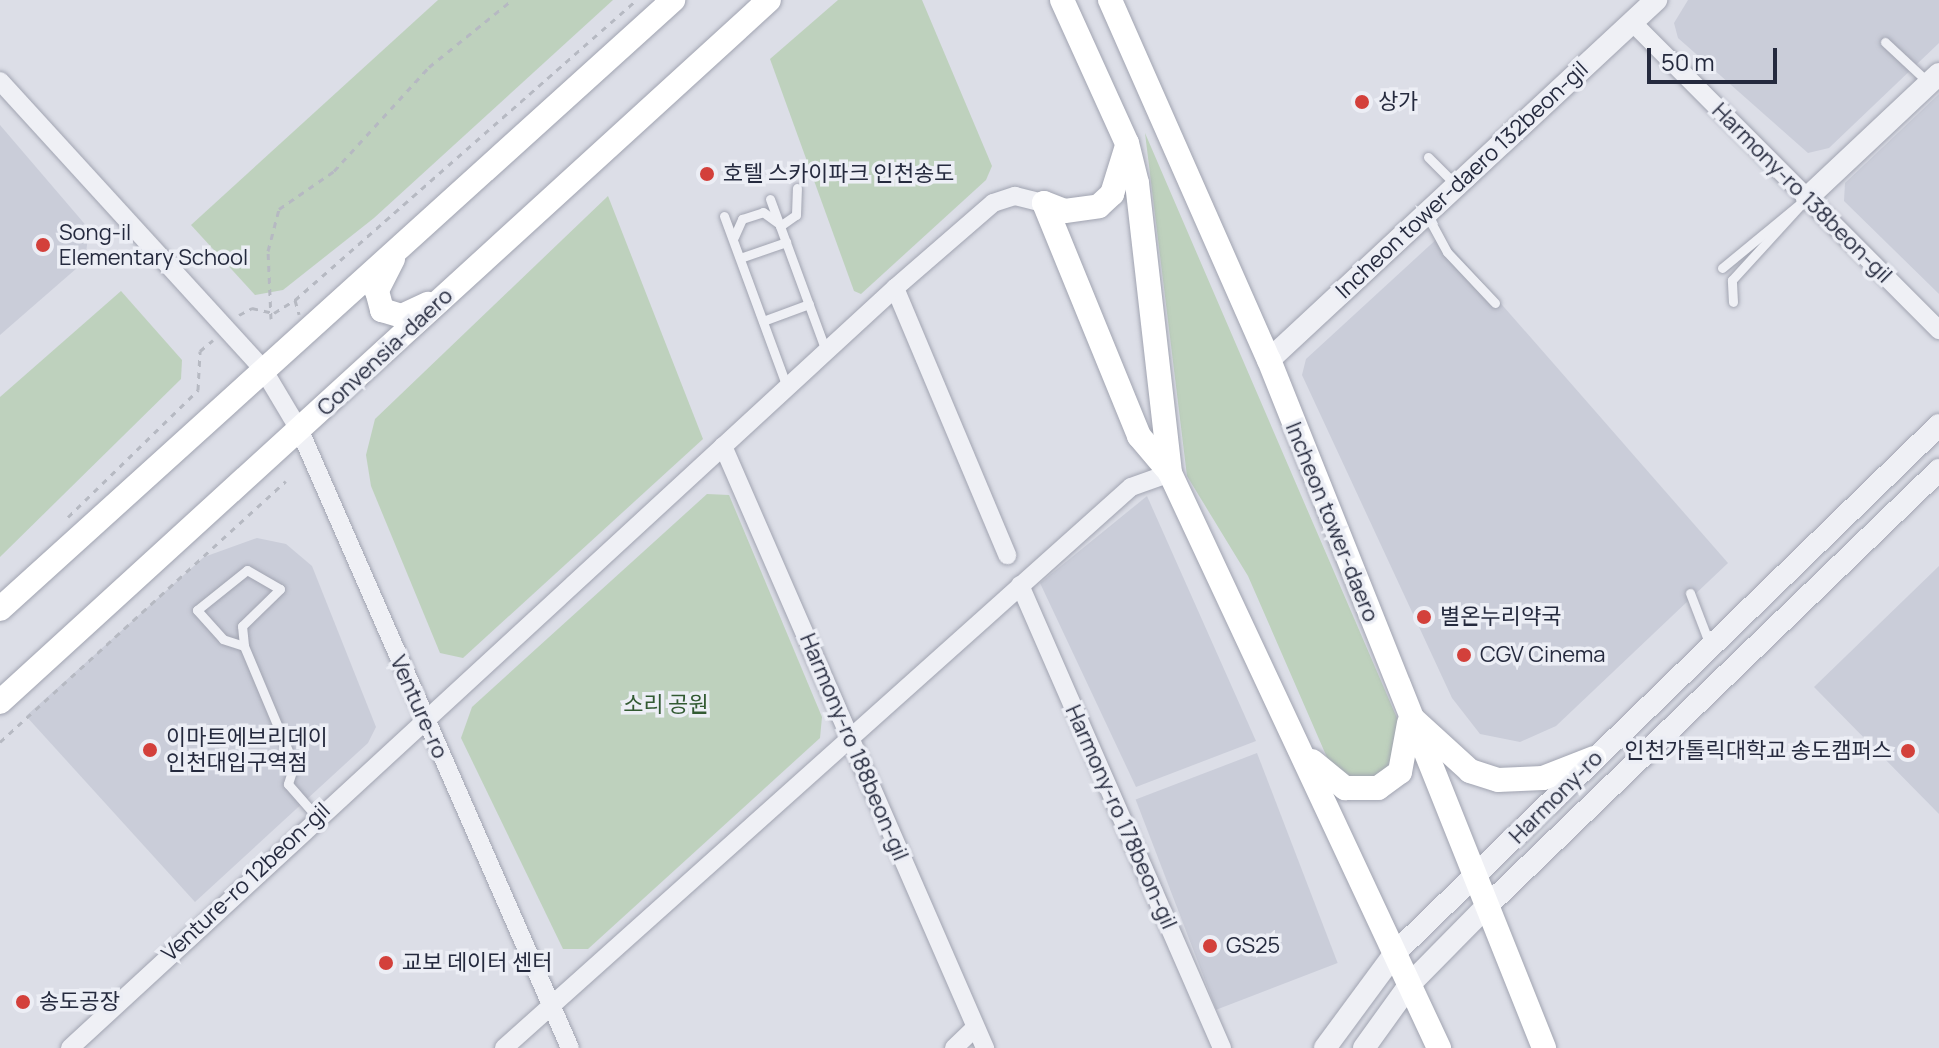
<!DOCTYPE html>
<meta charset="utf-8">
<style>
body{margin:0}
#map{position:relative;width:1939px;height:1048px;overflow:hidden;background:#dcdee7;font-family:Manrope,"Noto Sans KR",sans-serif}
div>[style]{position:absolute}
.built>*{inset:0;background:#cacdd9;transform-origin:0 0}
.green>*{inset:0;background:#bed1bd}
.path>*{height:3px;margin-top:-1.5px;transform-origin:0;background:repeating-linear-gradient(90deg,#b6b9c2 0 6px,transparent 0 12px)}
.roads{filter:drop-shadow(0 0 2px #a1a4b1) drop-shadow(0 0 2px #a1a4b1)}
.service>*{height:9px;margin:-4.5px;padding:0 4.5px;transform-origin:4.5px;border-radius:4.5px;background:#eff0f5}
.minor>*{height:18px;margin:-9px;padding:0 9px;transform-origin:9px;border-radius:9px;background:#eff0f5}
.tertiary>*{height:22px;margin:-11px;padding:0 11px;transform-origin:11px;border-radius:11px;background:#eff0f5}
.secondary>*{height:24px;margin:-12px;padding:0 12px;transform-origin:12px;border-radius:12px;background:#fff}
.dots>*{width:22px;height:22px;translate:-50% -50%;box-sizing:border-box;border:4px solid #eceef5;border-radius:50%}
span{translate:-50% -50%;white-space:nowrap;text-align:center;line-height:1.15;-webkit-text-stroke:7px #eceef5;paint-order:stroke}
.poi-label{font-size:22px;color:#252a3e}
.left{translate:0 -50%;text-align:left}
.right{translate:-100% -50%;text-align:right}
.street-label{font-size:22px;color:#252a3e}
.park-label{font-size:22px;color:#325a32}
.scale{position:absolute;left:1647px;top:48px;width:130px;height:36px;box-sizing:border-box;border:4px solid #252a3e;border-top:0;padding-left:10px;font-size:24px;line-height:28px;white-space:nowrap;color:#252a3e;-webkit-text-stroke:6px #eceef5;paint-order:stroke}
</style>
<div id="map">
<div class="built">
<i style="clip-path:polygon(1688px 0,1939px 0,1939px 43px,1829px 148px,1808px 153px,1678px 38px,1674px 23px)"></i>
<i style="clip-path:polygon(1939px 94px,1939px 294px,1844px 201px,1845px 183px)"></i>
<i style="clip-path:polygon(0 125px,89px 229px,85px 261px,0 335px)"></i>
<i style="clip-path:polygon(1441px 235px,1728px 563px,1556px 726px,1520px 742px,1480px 734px,1452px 698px,1302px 375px,1306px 359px)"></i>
<i style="clip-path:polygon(1147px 496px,1256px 741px,1136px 787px,1040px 583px)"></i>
<i style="clip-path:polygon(257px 538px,286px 544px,312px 566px,376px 727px,368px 743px,195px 902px,26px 716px,204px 557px)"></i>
<i style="clip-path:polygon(1939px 566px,1939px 814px,1814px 687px)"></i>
<i style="left:1257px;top:753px;width:225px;height:130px;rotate:69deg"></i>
</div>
<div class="green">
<i style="clip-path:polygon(438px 0,613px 0,374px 218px,283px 290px,255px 295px,191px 225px)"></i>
<i style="clip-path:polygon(838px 0,922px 0,992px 166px,986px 180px,861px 294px,854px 291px,770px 59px)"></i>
<i style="clip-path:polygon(1145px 133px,1400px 725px,1398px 758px,1378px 780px,1347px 780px,1329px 762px,1248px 576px,1187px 476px)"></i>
<i style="clip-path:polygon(608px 196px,703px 439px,463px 658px,440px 653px,371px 486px,366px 455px,375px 419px)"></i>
<i style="clip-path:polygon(121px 291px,182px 360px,181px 379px,0 557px,0 397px)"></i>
<i style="clip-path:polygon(707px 494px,729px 495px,822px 717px,820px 738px,588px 949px,563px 949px,461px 738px,472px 707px)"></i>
</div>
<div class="path">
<i style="left:295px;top:300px;width:15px;rotate:74deg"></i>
<i style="left:239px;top:315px;width:15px;rotate:-28deg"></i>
<i style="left:252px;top:308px;width:23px;rotate:13deg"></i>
<i style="left:274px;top:313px;width:25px;rotate:-32deg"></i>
<i style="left:295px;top:300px;width:455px;rotate:-41.3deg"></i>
<i style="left:271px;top:319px;width:68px;rotate:-92.5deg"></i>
<i style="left:268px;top:251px;width:43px;rotate:-75.3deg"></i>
<i style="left:279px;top:209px;width:67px;rotate:-34.6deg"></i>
<i style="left:334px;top:171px;width:141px;rotate:-47.6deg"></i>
<i style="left:429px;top:67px;width:107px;rotate:-38.9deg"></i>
<i style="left:68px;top:517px;width:182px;rotate:-44.3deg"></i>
<i style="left:198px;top:390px;width:39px;rotate:-87deg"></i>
<i style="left:200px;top:351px;width:17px;rotate:-40deg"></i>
<i style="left:0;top:742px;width:387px;rotate:-42.4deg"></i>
</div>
<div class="roads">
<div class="service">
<i style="left:1885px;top:42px;width:60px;rotate:43deg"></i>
<i style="left:1428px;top:157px;width:41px;rotate:45deg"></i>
<i style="left:770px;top:199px;width:162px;rotate:69.8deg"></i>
<i style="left:1427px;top:215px;width:42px;rotate:61.6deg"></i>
<i style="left:1447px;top:252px;width:70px;rotate:46.7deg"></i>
<i style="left:724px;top:216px;width:182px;rotate:69.8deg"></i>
<i style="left:780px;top:226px;width:19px;rotate:-35deg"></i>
<i style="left:796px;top:215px;width:27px;rotate:-88deg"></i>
<i style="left:734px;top:237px;width:20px;rotate:-66deg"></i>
<i style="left:742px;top:219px;width:22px;rotate:-18deg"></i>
<i style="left:763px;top:212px;width:17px;rotate:36deg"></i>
<i style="left:740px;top:258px;width:49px;rotate:-19.2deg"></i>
<i style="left:1722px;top:268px;width:110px;rotate:-39.5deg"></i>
<i style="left:1733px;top:302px;width:22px;rotate:-93deg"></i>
<i style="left:1732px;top:280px;width:111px;rotate:-47.6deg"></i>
<i style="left:763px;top:321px;width:49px;rotate:-20.3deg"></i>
<i style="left:247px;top:570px;width:38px;rotate:30deg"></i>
<i style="left:280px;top:589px;width:53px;rotate:135.8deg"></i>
<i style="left:242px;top:626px;width:20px;rotate:84deg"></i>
<i style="left:244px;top:646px;width:22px;rotate:-162deg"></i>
<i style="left:223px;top:639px;width:39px;rotate:-132deg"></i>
<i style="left:197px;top:610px;width:64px;rotate:-38.7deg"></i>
<i style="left:1690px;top:593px;width:56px;rotate:69deg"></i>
<i style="left:244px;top:646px;width:129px;rotate:67.2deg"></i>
<i style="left:294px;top:765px;width:20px;rotate:108deg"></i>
<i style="left:288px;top:784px;width:43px;rotate:48.8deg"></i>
</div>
<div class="minor">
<i style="left:1632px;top:22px;width:435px;rotate:45.1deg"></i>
<i style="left:0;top:81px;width:390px;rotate:47.6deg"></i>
<i style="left:263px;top:369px;width:72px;rotate:59.2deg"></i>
<i style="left:300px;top:431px;width:673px;rotate:66.37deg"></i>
<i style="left:895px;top:288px;width:290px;rotate:67.2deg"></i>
<i style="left:723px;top:446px;width:657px;rotate:66.48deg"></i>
<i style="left:1020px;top:585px;width:505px;rotate:66.43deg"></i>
<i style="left:70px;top:1048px;width:1122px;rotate:-42.65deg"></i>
<i style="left:895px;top:288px;width:130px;rotate:-40.9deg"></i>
<i style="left:993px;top:203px;width:23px;rotate:-18deg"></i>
<i style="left:1015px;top:196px;width:30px;rotate:14deg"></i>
<i style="left:504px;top:1048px;width:841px;rotate:-41.82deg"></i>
<i style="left:1131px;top:487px;width:41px;rotate:-19.7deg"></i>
<i style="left:954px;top:1048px;width:29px;rotate:-44deg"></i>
</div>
<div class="tertiary">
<i style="left:1807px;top:198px;width:181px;rotate:-43.2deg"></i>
<i style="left:1269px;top:360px;width:529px;rotate:-42.93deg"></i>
<i style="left:1325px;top:1048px;width:118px;rotate:-53.6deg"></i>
<i style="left:1395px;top:953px;width:758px;rotate:-44.14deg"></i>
<i style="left:1364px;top:1048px;width:79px;rotate:-54.3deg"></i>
<i style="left:1410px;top:984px;width:107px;rotate:-45.4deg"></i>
<i style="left:1485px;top:908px;width:631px;rotate:-43.97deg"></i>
</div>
<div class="secondary">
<i style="left:1062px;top:0;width:157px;rotate:65.6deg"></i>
<i style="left:1127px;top:143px;width:41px;rotate:76deg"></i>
<i style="left:1137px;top:183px;width:292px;rotate:83.5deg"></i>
<i style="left:1170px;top:473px;width:635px;rotate:64.93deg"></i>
<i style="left:1110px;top:0;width:394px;rotate:66.2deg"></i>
<i style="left:1269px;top:360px;width:741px;rotate:68.21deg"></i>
<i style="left:1044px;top:203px;width:252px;rotate:67.8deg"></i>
<i style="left:1139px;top:436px;width:42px;rotate:49.8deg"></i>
<i style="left:1044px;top:203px;width:22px;rotate:21deg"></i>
<i style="left:1065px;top:211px;width:34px;rotate:-8deg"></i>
<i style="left:1099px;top:206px;width:18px;rotate:-43deg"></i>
<i style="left:1112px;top:194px;width:47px;rotate:-72.7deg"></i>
<i style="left:393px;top:259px;width:36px;rotate:117deg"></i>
<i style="left:377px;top:291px;width:20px;rotate:75deg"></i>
<i style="left:382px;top:310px;width:21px;rotate:17deg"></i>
<i style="left:402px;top:316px;width:29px;rotate:-25deg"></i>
<i style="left:0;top:609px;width:908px;rotate:-42.14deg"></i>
<i style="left:0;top:702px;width:1041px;rotate:-42.39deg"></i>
<i style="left:1414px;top:720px;width:76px;rotate:42.3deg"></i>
<i style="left:1470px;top:771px;width:29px;rotate:18deg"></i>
<i style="left:1498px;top:780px;width:45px;rotate:-2.5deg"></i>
<i style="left:1543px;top:778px;width:55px;rotate:-21.4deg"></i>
<i style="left:1312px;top:761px;width:43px;rotate:39.3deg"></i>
<i style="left:1345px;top:788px;width:33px"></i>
<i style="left:1378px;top:788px;width:27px;rotate:-36deg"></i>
<i style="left:1400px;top:772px;width:50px;rotate:-79.6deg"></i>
</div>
</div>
<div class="dots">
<i style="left:1362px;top:102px;background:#d3403b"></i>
<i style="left:707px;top:174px;background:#d3403b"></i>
<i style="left:43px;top:245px;background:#d3403b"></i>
<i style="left:1424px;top:617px;background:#d3403b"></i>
<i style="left:1464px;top:655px;background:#d3403b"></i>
<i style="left:150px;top:750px;background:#d3403b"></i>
<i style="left:1908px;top:751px;background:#d3403b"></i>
<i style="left:1210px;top:946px;background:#d3403b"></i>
<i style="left:386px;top:963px;background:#d3403b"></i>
<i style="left:23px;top:1002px;background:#d3403b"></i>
</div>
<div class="poi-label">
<span class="left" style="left:1378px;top:102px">상가</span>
<span class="left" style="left:723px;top:174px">호텔 스카이파크 인천송도</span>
<span class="left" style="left:59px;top:245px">Song-il<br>Elementary School</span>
<span class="left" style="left:1440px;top:617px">별온누리약국</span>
<span class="left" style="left:1480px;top:655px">CGV Cinema</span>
<span class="left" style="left:166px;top:750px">이마트에브리데이<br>인천대입구역점</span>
<span class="right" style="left:1892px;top:751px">인천가톨릭대학교 송도캠퍼스</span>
<span class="left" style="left:1226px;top:946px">GS25</span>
<span class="left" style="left:402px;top:963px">교보 데이터 센터</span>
<span class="left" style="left:39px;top:1002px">송도공장</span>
</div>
<div class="street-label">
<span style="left:1462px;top:180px;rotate:-43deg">Incheon tower-daero 132beon-gil</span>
<span style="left:1802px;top:193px;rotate:45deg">Harmony-ro 138beon-gil</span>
<span style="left:385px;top:352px;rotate:-43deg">Convensia-daero</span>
<span style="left:1332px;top:522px;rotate:68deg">Incheon tower-daero</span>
<span style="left:419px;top:707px;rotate:66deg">Venture-ro</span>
<span style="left:854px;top:747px;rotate:67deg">Harmony-ro 188beon-gil</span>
<span style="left:1556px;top:797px;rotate:-45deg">Harmony-ro</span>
<span style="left:1121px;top:817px;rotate:66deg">Harmony-ro 178beon-gil</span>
<span style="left:246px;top:882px;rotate:-43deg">Venture-ro 12beon-gil</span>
</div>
<div class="park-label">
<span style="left:666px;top:705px">소리 공원</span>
</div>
<div class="scale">50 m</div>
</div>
